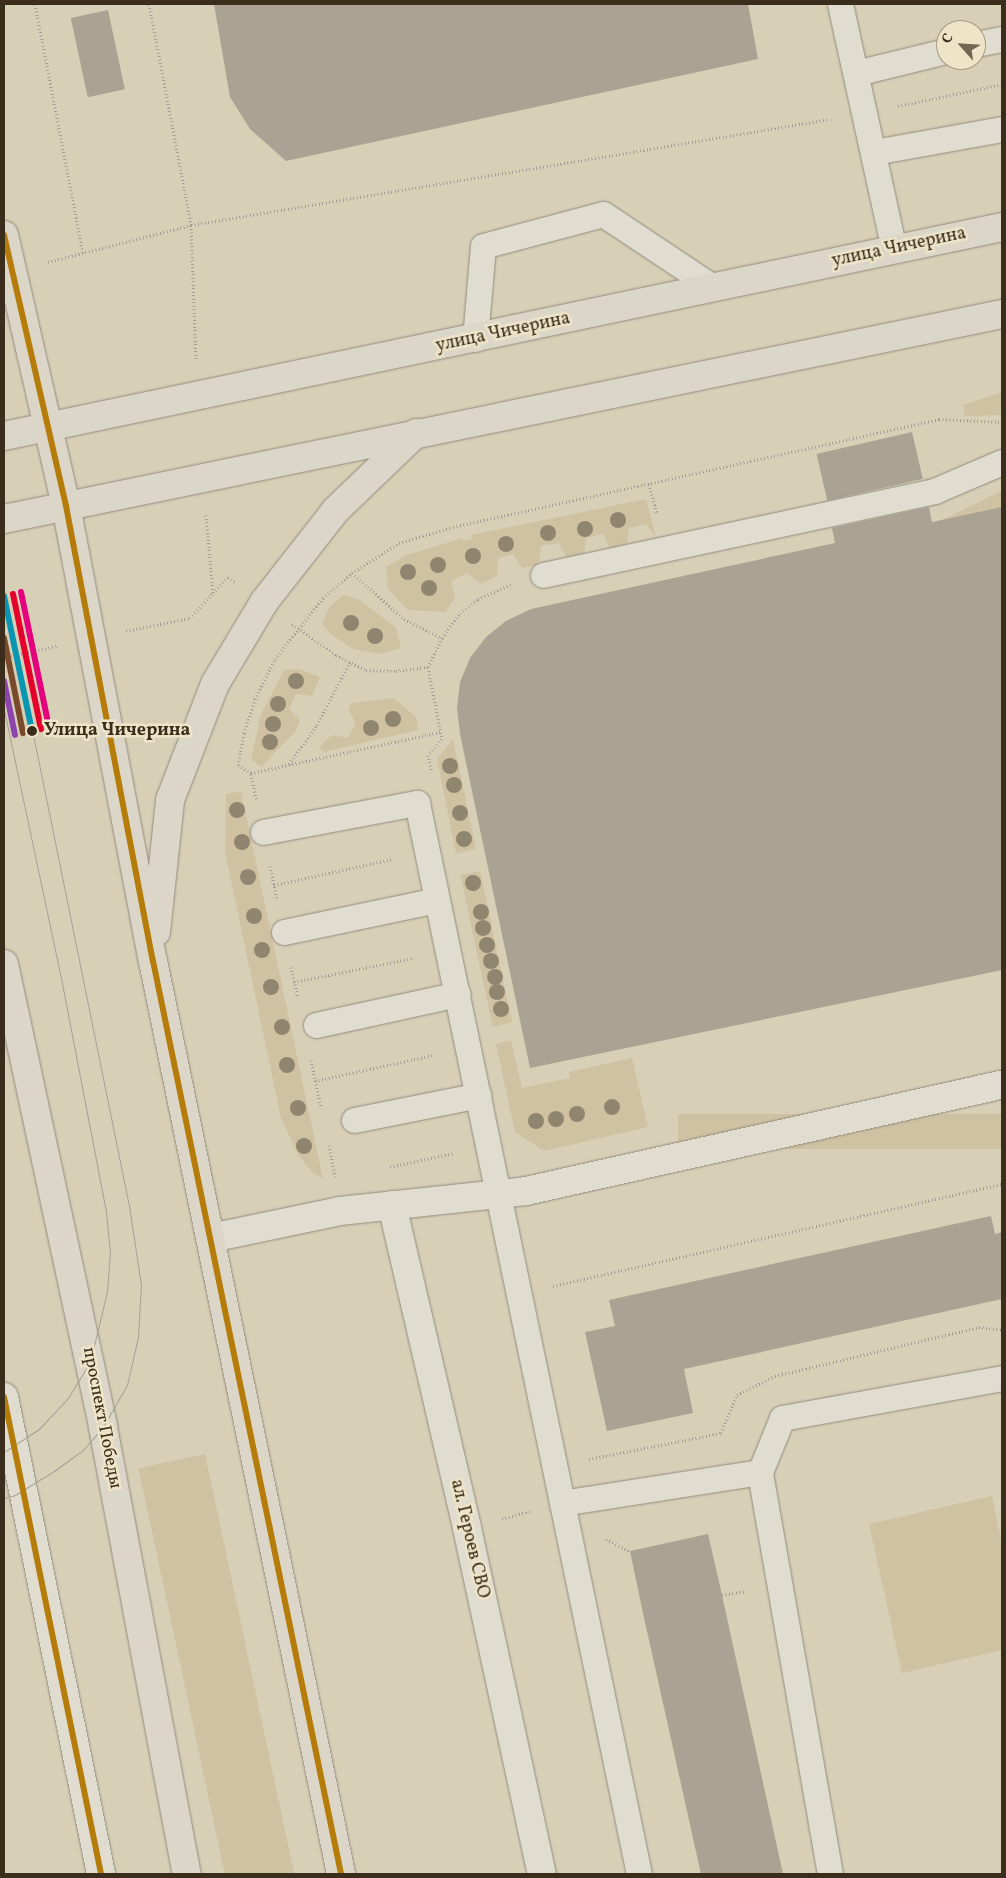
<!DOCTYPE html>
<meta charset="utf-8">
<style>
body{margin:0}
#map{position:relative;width:1006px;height:1878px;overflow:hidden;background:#d8cfb7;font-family:Vollkorn,serif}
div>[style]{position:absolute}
.green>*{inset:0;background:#cfc2a3;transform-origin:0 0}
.building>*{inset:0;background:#aaa393;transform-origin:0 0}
.path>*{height:3px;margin-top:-1.5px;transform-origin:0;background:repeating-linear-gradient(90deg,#a49f94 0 1px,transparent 0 3.5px)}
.roads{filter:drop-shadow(0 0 1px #928b7c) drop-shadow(0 0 1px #928b7c)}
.lane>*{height:25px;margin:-12.5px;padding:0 12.5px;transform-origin:12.5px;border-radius:12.5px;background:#e0dcd0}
.street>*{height:28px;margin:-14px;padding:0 14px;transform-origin:14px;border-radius:14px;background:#e0dcd0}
.secondary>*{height:28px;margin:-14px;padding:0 14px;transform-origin:14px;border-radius:14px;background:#e0dcd0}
.primary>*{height:28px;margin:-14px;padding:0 14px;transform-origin:14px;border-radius:14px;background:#dbd6c8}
.tram>*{height:1px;margin:-0.5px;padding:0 0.5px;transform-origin:0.5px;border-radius:0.5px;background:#a49f94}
.bus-1>*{height:6px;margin:-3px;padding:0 3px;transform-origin:3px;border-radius:3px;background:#b57c0a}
.tram-1>*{height:6px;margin:-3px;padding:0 3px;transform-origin:3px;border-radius:3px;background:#0996b3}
.tram-2>*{height:6px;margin:-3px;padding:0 3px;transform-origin:3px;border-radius:3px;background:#7a4b2a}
.tram-3>*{height:6px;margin:-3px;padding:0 3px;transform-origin:3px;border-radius:3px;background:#e4002b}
.tram-4>*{height:6px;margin:-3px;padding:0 3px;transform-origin:3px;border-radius:3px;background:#8e44ad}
.tram-5>*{height:6px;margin:-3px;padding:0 3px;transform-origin:3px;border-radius:3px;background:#e5007d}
.trees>*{width:16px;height:16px;margin:-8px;border-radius:50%;background:#90856f}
.dots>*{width:14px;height:14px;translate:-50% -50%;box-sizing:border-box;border:2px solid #eee4c8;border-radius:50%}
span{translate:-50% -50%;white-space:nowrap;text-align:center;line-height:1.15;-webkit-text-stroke:5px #eee4c8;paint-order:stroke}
.street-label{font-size:18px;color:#3a2d1c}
.stop-label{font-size:18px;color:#3a2d1c;font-weight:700}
.left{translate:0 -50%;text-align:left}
.frame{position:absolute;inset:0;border:5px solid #3a2d1c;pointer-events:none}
.north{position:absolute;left:936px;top:20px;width:50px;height:50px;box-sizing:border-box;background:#eee4c8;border:1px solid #a69b83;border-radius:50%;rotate:296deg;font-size:14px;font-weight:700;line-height:20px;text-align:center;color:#3a2d1c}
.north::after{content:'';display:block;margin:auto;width:18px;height:22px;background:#716652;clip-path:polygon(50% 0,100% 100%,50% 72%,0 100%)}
</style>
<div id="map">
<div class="green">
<i style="clip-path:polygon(1002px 392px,1002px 415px,965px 416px,963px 405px)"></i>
<i style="clip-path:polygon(1002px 491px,1002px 507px,942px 520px)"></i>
<i style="clip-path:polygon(646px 499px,656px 538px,646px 524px,629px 528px,627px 544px,610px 548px,603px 534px,586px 538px,584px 554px,567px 558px,559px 543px,541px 546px,539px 565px,522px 568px,513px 554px,498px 558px,497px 576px,480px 584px,467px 573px,451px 581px,455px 598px,445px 612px,408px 610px,388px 589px,386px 567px,407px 555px,463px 538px,463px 541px,472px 539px,471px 535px)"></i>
<i style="clip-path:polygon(343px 595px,360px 600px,396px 628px,401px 648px,379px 654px,353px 649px,332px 635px,322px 624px,329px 608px)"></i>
<i style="clip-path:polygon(299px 669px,320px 677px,312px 696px,296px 694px,289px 709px,300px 720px,296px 731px,261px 767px,251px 759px,261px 714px,284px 670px)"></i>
<i style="clip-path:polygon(394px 698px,417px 718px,418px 730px,324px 752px,319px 747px,332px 735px,348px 738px,356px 723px,348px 710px,351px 703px)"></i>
<i style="clip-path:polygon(453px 739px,476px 849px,456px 854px,437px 759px)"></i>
<i style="clip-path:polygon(241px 791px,323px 1179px,312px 1172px,298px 1155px,281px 1118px,225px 852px,226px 794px)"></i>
<i style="left:480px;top:871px;width:155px;height:20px;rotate:78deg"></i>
<i style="clip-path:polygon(511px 1040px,522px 1088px,570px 1078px,569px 1072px,632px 1058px,648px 1127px,544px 1151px,515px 1132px,496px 1044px)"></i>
<i style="left:1002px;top:1114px;width:35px;height:324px;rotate:90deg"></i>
<i style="left:205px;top:1454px;width:429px;height:68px;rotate:78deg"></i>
<i style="clip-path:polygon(992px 1496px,1002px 1544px,1002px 1650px,902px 1673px,869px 1524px)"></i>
</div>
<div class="building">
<i style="clip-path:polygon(214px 4px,748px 4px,758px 59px,286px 161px,250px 129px,230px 97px)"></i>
<i style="left:108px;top:10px;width:81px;height:38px;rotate:78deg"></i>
<i style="left:912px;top:432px;width:48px;height:98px;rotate:77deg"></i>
<i style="clip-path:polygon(929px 507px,932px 522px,1002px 507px,1002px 970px,530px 1068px,460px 734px,457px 708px,460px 682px,470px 658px,486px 637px,506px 621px,531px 609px,835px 543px,832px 528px)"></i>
<i style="clip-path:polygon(991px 1216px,995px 1234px,1002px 1232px,1002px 1299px,684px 1369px,693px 1413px,607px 1431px,585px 1332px,615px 1326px,609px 1300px)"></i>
<i style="clip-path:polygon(708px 1534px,722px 1595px,783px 1874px,701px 1874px,643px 1613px,630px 1551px)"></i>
</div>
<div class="path">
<i style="left:35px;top:4px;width:254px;rotate:79.1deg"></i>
<i style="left:149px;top:4px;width:225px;rotate:79.2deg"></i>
<i style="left:191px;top:225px;width:134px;rotate:87.9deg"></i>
<i style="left:898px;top:106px;width:106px;rotate:-11.9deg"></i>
<i style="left:48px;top:262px;width:148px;rotate:-14.5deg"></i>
<i style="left:191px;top:225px;width:648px;rotate:-9.42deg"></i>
<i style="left:649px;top:484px;width:31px;rotate:75deg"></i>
<i style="left:206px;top:515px;width:78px;rotate:84.9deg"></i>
<i style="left:213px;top:593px;width:22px;rotate:-47deg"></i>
<i style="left:228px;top:577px;width:9px;rotate:36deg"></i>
<i style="left:352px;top:573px;width:69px;rotate:41.5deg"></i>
<i style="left:404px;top:619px;width:42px;rotate:26.6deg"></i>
<i style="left:292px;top:624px;width:54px;rotate:35.2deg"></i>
<i style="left:336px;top:655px;width:34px;rotate:27deg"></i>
<i style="left:366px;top:670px;width:30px;rotate:2deg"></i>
<i style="left:396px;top:671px;width:32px;rotate:-7deg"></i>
<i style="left:428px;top:667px;width:32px;rotate:-64deg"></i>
<i style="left:442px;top:638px;width:31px;rotate:-54deg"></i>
<i style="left:460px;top:613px;width:23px;rotate:-38deg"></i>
<i style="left:478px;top:599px;width:36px;rotate:-24deg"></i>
<i style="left:126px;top:631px;width:65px;rotate:-11.5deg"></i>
<i style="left:190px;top:618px;width:34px;rotate:-47deg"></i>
<i style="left:4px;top:657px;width:54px;rotate:-11.7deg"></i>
<i style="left:428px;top:667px;width:73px;rotate:79deg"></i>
<i style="left:442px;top:739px;width:21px;rotate:131deg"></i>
<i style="left:428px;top:755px;width:17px;rotate:77deg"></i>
<i style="left:289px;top:764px;width:48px;rotate:-54.3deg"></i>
<i style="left:317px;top:725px;width:71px;rotate:-62.4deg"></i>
<i style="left:251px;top:773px;width:15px;rotate:-148deg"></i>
<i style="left:238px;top:765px;width:33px;rotate:-79deg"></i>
<i style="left:244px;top:733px;width:36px;rotate:-72deg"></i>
<i style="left:255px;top:699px;width:45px;rotate:-63.4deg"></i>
<i style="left:275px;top:659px;width:78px;rotate:-51.8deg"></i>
<i style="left:323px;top:598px;width:38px;rotate:-41deg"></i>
<i style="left:352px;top:573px;width:56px;rotate:-32.6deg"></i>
<i style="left:399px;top:543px;width:56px;rotate:-16.5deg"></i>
<i style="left:453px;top:527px;width:498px;rotate:-12.5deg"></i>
<i style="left:939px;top:419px;width:63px;rotate:2.7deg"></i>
<i style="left:256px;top:799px;width:26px;rotate:-101deg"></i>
<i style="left:251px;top:773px;width:194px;rotate:-12.2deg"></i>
<i style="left:270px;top:866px;width:34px;rotate:78deg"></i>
<i style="left:274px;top:885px;width:122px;rotate:-12.3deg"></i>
<i style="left:291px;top:967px;width:31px;rotate:77deg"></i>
<i style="left:294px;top:982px;width:122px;rotate:-11.3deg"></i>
<i style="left:311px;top:1060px;width:48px;rotate:78deg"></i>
<i style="left:315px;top:1081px;width:122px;rotate:-12.3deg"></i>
<i style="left:329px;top:1145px;width:32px;rotate:79deg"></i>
<i style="left:390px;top:1167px;width:66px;rotate:-12.2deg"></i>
<i style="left:553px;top:1286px;width:460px;rotate:-12.8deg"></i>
<i style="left:589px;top:1459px;width:135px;rotate:-11.1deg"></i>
<i style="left:721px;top:1433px;width:41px;rotate:-67.2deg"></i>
<i style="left:737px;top:1395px;width:42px;rotate:-26.6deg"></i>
<i style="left:775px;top:1376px;width:210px;rotate:-13.5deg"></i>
<i style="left:979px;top:1327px;width:23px;rotate:7deg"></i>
<i style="left:502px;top:1519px;width:29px;rotate:-16deg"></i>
<i style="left:606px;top:1539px;width:27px;rotate:27deg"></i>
<i style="left:722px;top:1595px;width:24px;rotate:-9deg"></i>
</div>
<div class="roads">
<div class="lane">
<i style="left:840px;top:4px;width:251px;rotate:77.6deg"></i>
<i style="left:976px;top:44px;width:26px;rotate:-11deg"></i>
<i style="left:856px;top:73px;width:93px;rotate:-13.7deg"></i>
<i style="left:874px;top:152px;width:130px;rotate:-10.2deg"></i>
<i style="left:475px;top:339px;width:93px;rotate:-85.1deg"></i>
<i style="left:483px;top:246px;width:124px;rotate:-14.9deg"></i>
<i style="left:603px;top:214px;width:132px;rotate:33.6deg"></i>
<i style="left:543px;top:575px;width:400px;rotate:-12.1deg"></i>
<i style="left:934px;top:491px;width:74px;rotate:-23.1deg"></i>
<i style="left:263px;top:832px;width:157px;rotate:-10.7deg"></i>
<i style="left:417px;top:803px;width:1094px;rotate:78.29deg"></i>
<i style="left:284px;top:932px;width:156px;rotate:-11.8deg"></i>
<i style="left:316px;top:1025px;width:145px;rotate:-12.3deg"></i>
<i style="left:354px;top:1120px;width:127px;rotate:-11.3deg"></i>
<i style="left:562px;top:1503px;width:200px;rotate:-8.9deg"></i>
<i style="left:830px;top:1874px;width:408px;rotate:-99.9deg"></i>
<i style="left:760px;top:1472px;width:58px;rotate:-67.8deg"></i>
<i style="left:782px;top:1418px;width:224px;rotate:-10.3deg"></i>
</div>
<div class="street">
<i style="left:392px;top:1205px;width:332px;rotate:76.9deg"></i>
<i style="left:467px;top:1528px;width:354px;rotate:77.8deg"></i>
<i style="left:211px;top:1238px;width:132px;rotate:-11.8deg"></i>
<i style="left:340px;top:1211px;width:187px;rotate:-6.1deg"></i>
<i style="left:526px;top:1191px;width:488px;rotate:-12.6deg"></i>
</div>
<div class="secondary">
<i style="left:4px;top:1397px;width:487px;rotate:78.5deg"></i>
</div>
<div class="primary">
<i style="left:4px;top:235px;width:278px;rotate:77.1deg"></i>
<i style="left:66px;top:506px;width:463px;rotate:79.2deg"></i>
<i style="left:153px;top:961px;width:932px;rotate:78.36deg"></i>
<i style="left:4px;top:436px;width:1020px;rotate:-11.83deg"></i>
<i style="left:4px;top:519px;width:1019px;rotate:-11.61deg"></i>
<i style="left:156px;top:932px;width:133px;rotate:-83.9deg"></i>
<i style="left:170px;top:800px;width:124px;rotate:-68.8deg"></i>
<i style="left:215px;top:684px;width:96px;rotate:-59.1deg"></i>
<i style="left:264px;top:602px;width:117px;rotate:-52deg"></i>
<i style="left:336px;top:510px;width:111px;rotate:-43.9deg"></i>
<i style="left:4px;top:964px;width:473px;rotate:77.9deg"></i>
<i style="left:103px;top:1427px;width:455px;rotate:79.4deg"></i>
</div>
</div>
<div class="tram">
<i style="left:4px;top:710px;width:274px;rotate:78deg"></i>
<i style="left:61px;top:978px;width:238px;rotate:79.1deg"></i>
<i style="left:106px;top:1212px;width:40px;rotate:84.3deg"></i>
<i style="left:110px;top:1252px;width:40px;rotate:94.3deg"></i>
<i style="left:107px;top:1292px;width:72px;rotate:103.7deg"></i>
<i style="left:90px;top:1362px;width:42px;rotate:121.4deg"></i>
<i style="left:68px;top:1398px;width:42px;rotate:133.1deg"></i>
<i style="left:39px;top:1429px;width:42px;rotate:146.7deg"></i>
<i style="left:4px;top:1498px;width:11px;rotate:-15deg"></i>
<i style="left:15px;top:1495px;width:46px;rotate:-31.6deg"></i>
<i style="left:54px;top:1471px;width:36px;rotate:-36deg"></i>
<i style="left:83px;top:1450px;width:30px;rotate:-49deg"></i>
<i style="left:103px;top:1427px;width:48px;rotate:-60.3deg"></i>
<i style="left:127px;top:1385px;width:49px;rotate:-77.1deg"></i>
<i style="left:138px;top:1337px;width:52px;rotate:-86.7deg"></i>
<i style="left:141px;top:1285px;width:80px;rotate:-98.6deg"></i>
<i style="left:129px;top:1206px;width:485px;rotate:-101.5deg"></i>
</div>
<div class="bus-1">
<i style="left:4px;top:235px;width:278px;rotate:77.1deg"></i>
<i style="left:66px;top:506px;width:463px;rotate:79.2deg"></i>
<i style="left:153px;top:961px;width:932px;rotate:78.36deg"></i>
<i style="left:4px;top:1397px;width:487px;rotate:78.5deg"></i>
</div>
<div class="tram-1">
<i style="left:4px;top:596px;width:138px;rotate:78.3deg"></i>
</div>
<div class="tram-2">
<i style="left:4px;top:638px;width:97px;rotate:78.7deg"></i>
</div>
<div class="tram-3">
<i style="left:13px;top:594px;width:138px;rotate:78.3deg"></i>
</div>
<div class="tram-4">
<i style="left:4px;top:681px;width:55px;rotate:78.5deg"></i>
</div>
<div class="tram-5">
<i style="left:21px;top:592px;width:138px;rotate:78.3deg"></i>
</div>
<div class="trees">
<i style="left:618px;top:520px"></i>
<i style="left:585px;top:529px"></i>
<i style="left:548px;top:533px"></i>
<i style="left:506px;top:544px"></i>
<i style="left:473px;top:556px"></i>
<i style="left:438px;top:565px"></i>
<i style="left:408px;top:572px"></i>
<i style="left:429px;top:588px"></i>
<i style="left:351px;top:623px"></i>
<i style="left:375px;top:636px"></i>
<i style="left:296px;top:681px"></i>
<i style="left:278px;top:704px"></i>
<i style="left:393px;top:719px"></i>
<i style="left:273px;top:724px"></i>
<i style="left:371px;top:728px"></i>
<i style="left:270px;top:742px"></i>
<i style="left:450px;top:766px"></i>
<i style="left:454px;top:785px"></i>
<i style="left:237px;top:810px"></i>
<i style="left:460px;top:813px"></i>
<i style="left:464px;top:839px"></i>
<i style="left:242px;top:842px"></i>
<i style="left:248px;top:877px"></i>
<i style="left:473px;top:883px"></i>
<i style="left:481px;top:912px"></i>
<i style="left:254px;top:916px"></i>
<i style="left:483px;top:928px"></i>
<i style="left:487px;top:945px"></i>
<i style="left:262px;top:950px"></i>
<i style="left:491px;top:961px"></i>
<i style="left:495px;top:977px"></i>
<i style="left:271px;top:987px"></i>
<i style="left:497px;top:992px"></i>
<i style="left:501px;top:1009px"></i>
<i style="left:282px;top:1027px"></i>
<i style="left:287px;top:1065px"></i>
<i style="left:612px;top:1107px"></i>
<i style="left:298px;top:1108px"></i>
<i style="left:577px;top:1114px"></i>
<i style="left:556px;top:1119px"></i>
<i style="left:536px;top:1121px"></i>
<i style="left:304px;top:1146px"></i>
</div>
<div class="dots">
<i style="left:32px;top:731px;background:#3a2d1c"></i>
</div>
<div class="street-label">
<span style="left:899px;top:248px;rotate:-12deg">улица Чичерина</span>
<span style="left:503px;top:333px;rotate:-12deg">улица Чичерина</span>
<span style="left:101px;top:1418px;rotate:79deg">проспект Победы</span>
<span style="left:469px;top:1539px;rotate:77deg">ал. Героев СВО</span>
</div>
<div class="stop-label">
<span class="left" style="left:44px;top:731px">Улица Чичерина</span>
</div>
<div class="frame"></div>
<div class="north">С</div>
</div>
